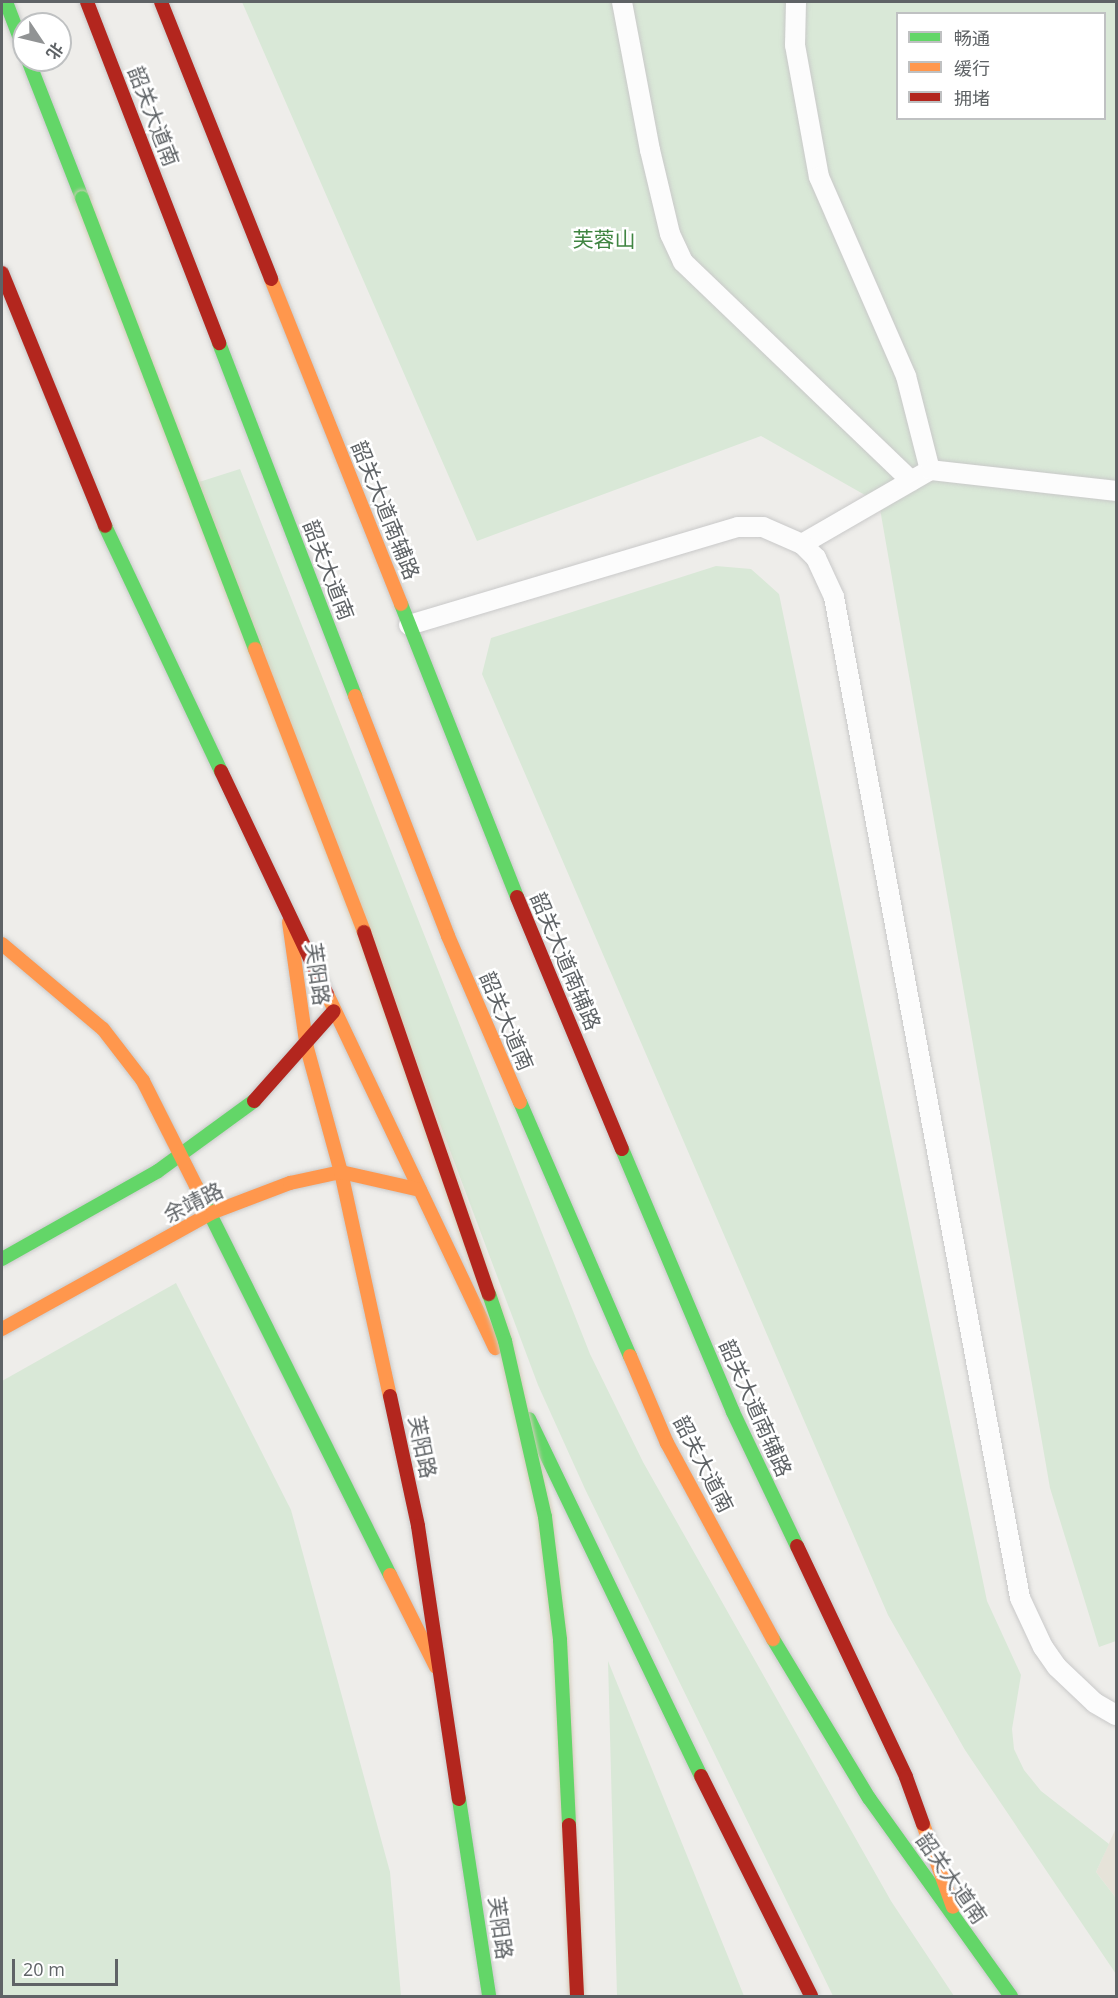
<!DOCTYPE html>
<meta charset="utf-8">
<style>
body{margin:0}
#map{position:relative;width:1118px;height:1998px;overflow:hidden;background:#eeedea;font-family:"Open Sans","Noto Sans SC",sans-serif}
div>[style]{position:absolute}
.commercial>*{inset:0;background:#e6e3d9}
.green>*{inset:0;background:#d9e8d7}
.roads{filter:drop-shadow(0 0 2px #c9c9c9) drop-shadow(0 0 2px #c9c9c9)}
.lane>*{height:20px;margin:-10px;padding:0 10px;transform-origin:10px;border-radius:10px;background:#fcfcfc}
.fast>*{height:14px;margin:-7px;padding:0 7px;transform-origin:7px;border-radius:7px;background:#63d668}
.slow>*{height:14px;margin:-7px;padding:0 7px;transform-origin:7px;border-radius:7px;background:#ff974d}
.jam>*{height:14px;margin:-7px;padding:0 7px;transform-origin:7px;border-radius:7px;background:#b3261e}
.bridges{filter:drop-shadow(0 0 2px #d3ccbb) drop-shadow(0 0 2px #d3ccbb)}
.fast-bridge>*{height:14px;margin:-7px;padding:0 7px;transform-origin:7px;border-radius:7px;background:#63d668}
.slow-bridge>*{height:14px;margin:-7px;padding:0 7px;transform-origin:7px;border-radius:7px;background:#ff974d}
.jam-bridge>*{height:14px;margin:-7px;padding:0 7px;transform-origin:7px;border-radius:7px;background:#b3261e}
span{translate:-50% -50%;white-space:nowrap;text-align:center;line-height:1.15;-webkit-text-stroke:5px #fff;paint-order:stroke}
.street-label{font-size:21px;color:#5f6366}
.park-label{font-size:21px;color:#408542}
.frame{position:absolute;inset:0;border:3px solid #5f6366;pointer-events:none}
.legend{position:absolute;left:896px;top:12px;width:210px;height:108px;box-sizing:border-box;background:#fff;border:2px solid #bfc1c2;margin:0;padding:8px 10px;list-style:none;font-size:18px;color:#5f6366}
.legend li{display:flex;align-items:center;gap:12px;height:30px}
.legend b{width:30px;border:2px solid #bfc1c2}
.north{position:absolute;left:12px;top:12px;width:60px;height:60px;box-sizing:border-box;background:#fff;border:2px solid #bfc1c2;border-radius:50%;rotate:125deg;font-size:16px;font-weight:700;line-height:24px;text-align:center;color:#5f6366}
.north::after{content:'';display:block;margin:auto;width:21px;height:27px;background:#919394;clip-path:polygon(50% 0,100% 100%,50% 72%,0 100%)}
.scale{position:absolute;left:12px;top:1959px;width:106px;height:27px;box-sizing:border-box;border:3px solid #5f6366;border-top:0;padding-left:8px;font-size:18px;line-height:21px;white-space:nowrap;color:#5f6366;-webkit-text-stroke:4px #fff;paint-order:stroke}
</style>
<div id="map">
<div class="commercial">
<i style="clip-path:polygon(1116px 1828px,1116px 1898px,1096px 1872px)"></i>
</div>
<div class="green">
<i style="clip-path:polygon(evenodd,242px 2px,1116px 2px,1116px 1641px,1099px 1647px,1050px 1488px,879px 503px,761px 436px,477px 541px,242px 2px,898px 14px,1104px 14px,1104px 118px,898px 118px,898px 14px)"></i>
<i style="clip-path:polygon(240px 469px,590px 1354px,643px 1462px,891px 1901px,954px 1996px,833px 1996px,585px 1489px,538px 1385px,199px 482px)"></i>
<i style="clip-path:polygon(716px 566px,751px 569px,779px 594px,987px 1601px,1021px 1675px,1012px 1729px,1014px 1749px,1024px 1770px,1041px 1791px,1109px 1844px,1096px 1872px,1116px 1898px,1116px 1974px,965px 1750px,888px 1615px,482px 674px,491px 638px)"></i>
<i style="clip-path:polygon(176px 1283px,291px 1510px,390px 1872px,401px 1996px,2px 1996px,2px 1381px)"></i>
<i style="clip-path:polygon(608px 1661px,744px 1996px,617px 1996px)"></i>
</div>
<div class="roads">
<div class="lane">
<i style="left:622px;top:2px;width:151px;rotate:79.3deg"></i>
<i style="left:650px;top:150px;width:86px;rotate:76.6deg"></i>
<i style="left:670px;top:234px;width:31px;rotate:65deg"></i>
<i style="left:683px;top:262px;width:316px;rotate:43.8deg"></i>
<i style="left:796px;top:2px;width:43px;rotate:91.3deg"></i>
<i style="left:795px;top:45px;width:134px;rotate:79.7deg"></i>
<i style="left:819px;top:177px;width:217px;rotate:66.4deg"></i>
<i style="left:906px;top:376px;width:97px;rotate:75.7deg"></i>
<i style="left:802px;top:544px;width:148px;rotate:-30deg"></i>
<i style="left:930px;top:470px;width:187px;rotate:6.4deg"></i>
<i style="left:409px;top:625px;width:343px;rotate:-16.6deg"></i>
<i style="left:738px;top:527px;width:25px"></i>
<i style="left:763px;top:527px;width:43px;rotate:23.6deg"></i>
<i style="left:802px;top:544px;width:20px;rotate:45deg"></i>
<i style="left:816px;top:558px;width:43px;rotate:65.2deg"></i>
<i style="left:834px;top:597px;width:1018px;rotate:79.47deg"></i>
<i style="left:1020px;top:1598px;width:54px;rotate:64.9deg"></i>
<i style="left:1043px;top:1647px;width:24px;rotate:55deg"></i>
<i style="left:1057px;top:1667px;width:52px;rotate:43.5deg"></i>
<i style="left:1095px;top:1703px;width:24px;rotate:30deg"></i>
</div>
<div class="fast">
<i style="left:6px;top:2px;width:50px;rotate:69deg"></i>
<i style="left:28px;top:60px;width:148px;rotate:68.6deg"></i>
<i style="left:219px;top:343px;width:378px;rotate:68.9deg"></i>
<i style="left:105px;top:526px;width:271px;rotate:64.7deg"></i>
<i style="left:401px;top:604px;width:315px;rotate:68.4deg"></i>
<i style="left:520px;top:1102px;width:277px;rotate:66.6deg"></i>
<i style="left:622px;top:1149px;width:285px;rotate:67.1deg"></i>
<i style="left:733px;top:1412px;width:148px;rotate:64.5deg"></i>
<i style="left:197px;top:1188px;width:432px;rotate:63.5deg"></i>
<i style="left:2px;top:1259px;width:179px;rotate:-29.4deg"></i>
<i style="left:158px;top:1171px;width:119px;rotate:-36.1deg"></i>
<i style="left:529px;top:1419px;width:396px;rotate:64.3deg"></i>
<i style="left:773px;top:1639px;width:186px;rotate:58.9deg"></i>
<i style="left:869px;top:1798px;width:244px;rotate:54.4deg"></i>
<i style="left:459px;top:1799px;width:199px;rotate:81.3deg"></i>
</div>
<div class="slow">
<i style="left:271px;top:279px;width:350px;rotate:68.2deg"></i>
<i style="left:355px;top:696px;width:257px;rotate:68.8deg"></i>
<i style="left:448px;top:936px;width:181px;rotate:66.6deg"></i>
<i style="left:289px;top:922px;width:127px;rotate:81.9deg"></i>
<i style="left:307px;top:1048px;width:129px;rotate:74.7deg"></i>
<i style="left:341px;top:1172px;width:229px;rotate:77.7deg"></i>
<i style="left:2px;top:944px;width:132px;rotate:40.1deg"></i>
<i style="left:103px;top:1029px;width:66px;rotate:52.4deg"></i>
<i style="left:143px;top:1081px;width:120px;rotate:63.2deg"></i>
<i style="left:327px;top:994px;width:392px;rotate:64.6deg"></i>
<i style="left:2px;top:1329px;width:239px;rotate:-29deg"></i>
<i style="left:211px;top:1213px;width:85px;rotate:-20.8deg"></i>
<i style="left:290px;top:1183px;width:52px;rotate:-12.2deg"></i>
<i style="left:341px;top:1172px;width:81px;rotate:12.8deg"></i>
<i style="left:630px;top:1356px;width:95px;rotate:67deg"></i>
<i style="left:667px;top:1443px;width:223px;rotate:61.6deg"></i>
<i style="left:390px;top:1575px;width:103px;rotate:63.4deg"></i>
<i style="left:923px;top:1824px;width:88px;rotate:70.1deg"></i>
</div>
<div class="jam">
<i style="left:87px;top:2px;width:366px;rotate:68.8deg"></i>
<i style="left:161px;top:2px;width:298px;rotate:68.3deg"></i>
<i style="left:2px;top:273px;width:273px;rotate:67.8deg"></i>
<i style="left:221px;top:771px;width:247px;rotate:64.6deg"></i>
<i style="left:517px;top:897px;width:273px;rotate:67.4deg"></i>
<i style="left:254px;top:1101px;width:120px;rotate:-48.4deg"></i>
<i style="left:390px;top:1396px;width:133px;rotate:77.8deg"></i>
<i style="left:418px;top:1526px;width:276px;rotate:81.5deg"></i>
<i style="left:797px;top:1546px;width:255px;rotate:64.7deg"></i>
<i style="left:906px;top:1777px;width:50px;rotate:70.1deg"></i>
<i style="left:701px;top:1776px;width:246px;rotate:63.4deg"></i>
</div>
</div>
<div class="bridges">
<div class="fast-bridge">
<i style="left:82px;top:198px;width:483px;rotate:69deg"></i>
<i style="left:489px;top:1294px;width:50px;rotate:71.2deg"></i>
<i style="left:505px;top:1341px;width:180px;rotate:77.2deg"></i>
<i style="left:545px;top:1517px;width:124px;rotate:83deg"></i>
<i style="left:560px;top:1640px;width:185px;rotate:87.2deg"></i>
</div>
<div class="slow-bridge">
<i style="left:255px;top:649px;width:303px;rotate:68.9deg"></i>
</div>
<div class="jam-bridge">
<i style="left:364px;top:932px;width:383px;rotate:71deg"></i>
<i style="left:569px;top:1825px;width:171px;rotate:87.3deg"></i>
</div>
</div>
<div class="street-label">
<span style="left:154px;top:116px;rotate:69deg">韶关大道南</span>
<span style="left:386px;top:510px;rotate:68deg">韶关大道南辅路</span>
<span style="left:329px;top:570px;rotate:69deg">韶关大道南</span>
<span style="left:566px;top:961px;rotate:67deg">韶关大道南辅路</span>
<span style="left:318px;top:974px;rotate:82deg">芙阳路</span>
<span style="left:507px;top:1021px;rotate:67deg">韶关大道南</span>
<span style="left:193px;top:1202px;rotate:-26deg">余靖路</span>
<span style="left:756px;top:1408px;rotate:66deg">韶关大道南辅路</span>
<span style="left:423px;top:1447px;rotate:78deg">芙阳路</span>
<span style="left:704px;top:1464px;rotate:63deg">韶关大道南</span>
<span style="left:952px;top:1878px;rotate:55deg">韶关大道南</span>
<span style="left:501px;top:1928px;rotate:82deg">芙阳路</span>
</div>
<div class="park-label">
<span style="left:604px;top:239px">芙蓉山</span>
</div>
<div class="frame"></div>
<ul class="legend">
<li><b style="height:8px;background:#63d668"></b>畅通</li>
<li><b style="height:8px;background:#ff974d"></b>缓行</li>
<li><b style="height:8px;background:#b3261e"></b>拥堵</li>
</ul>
<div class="north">北</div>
<div class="scale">20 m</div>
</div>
